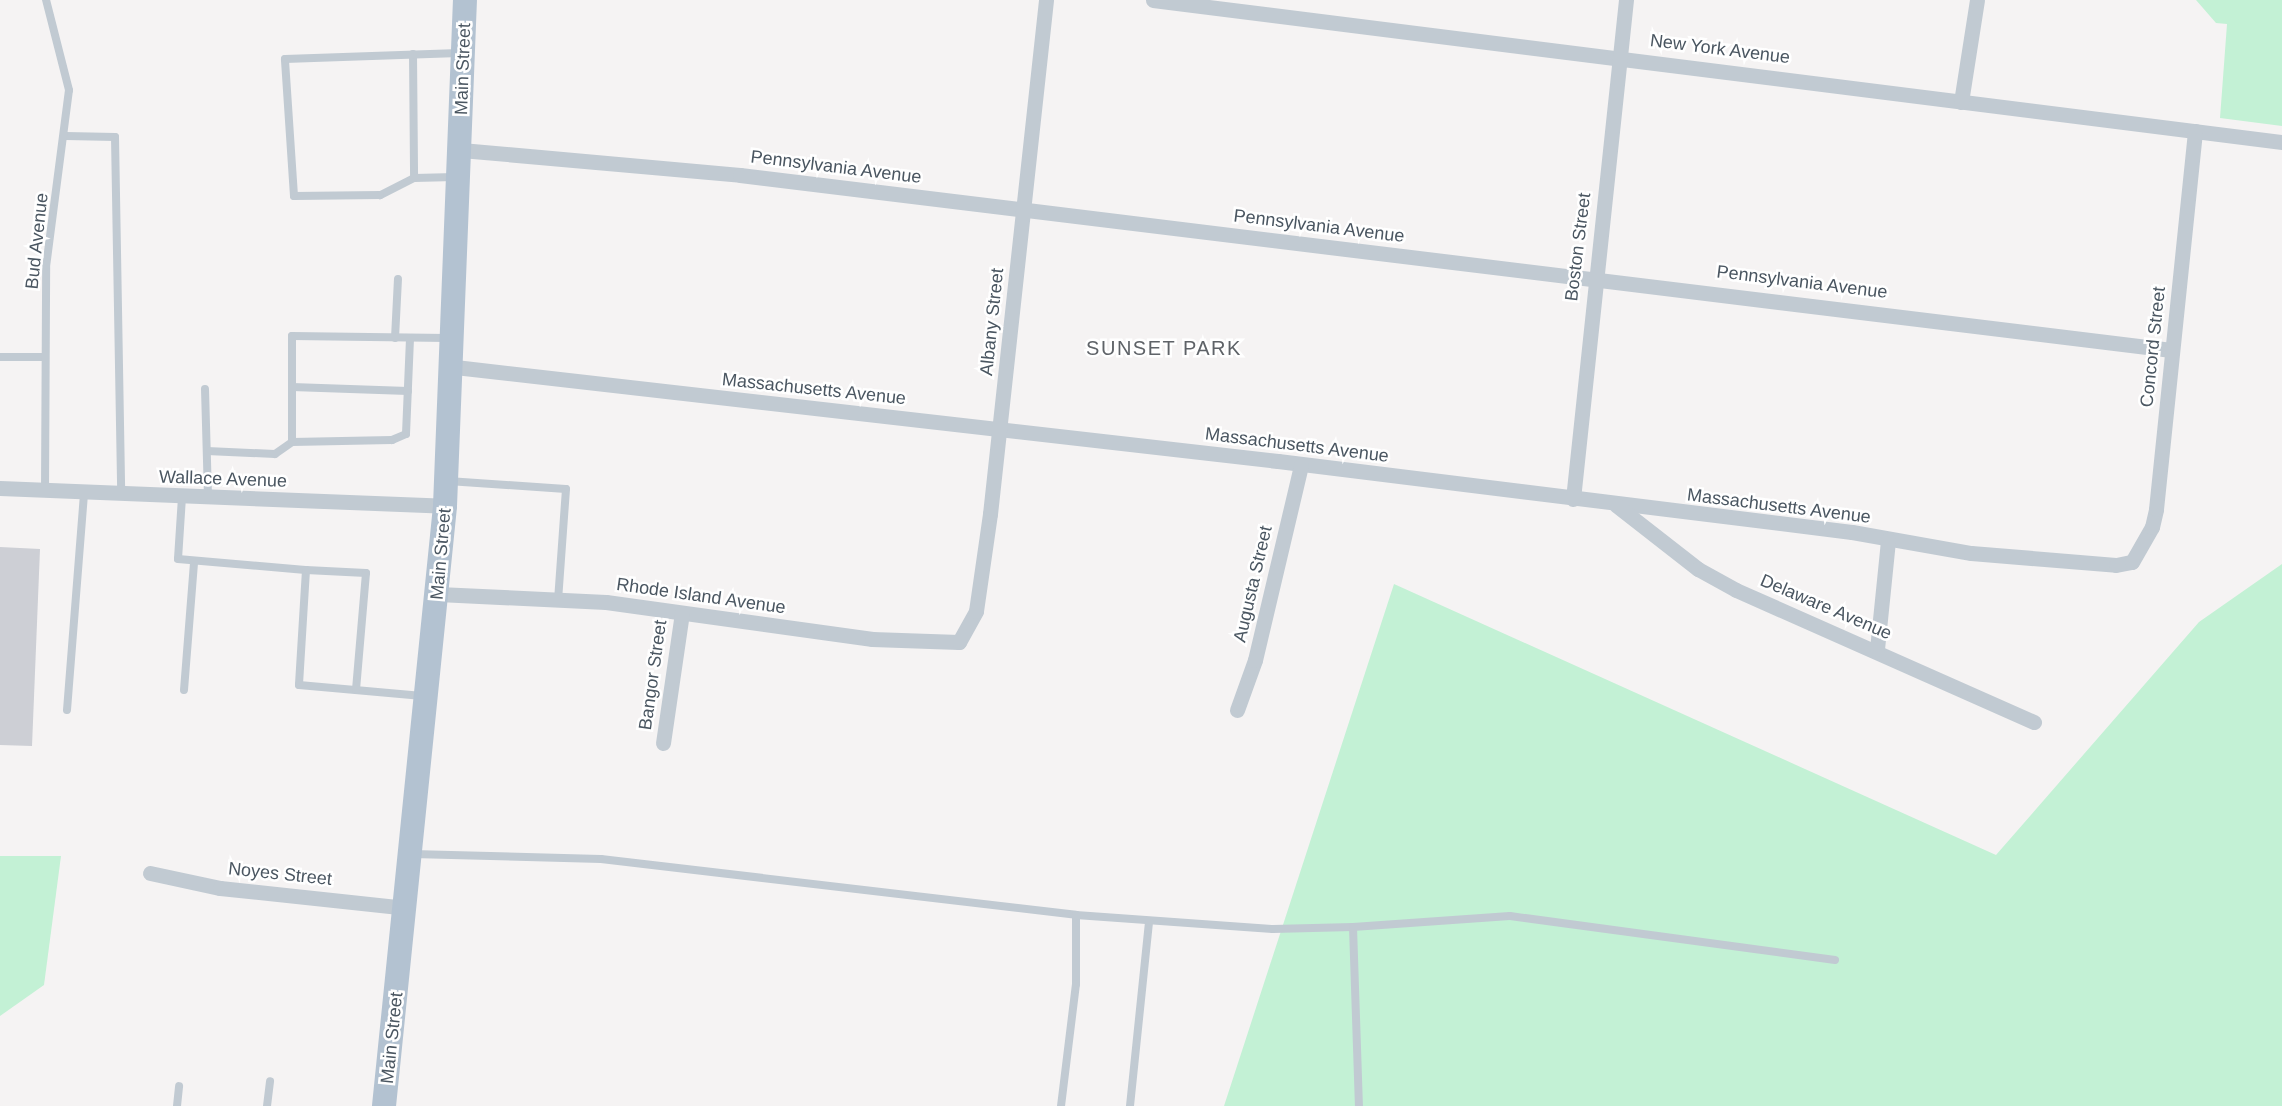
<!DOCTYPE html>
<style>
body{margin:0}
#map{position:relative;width:2282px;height:1106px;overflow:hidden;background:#f5f3f3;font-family:Helvetica,sans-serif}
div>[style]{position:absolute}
.green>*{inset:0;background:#c3f1d5}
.building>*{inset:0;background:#cdcfd5}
.lane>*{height:8px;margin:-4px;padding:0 4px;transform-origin:4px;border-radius:4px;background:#c1cad2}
.street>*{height:15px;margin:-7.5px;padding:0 7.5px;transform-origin:7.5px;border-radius:7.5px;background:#c1cad2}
.primary>*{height:24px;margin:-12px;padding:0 12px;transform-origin:12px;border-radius:12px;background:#b3c2d1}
span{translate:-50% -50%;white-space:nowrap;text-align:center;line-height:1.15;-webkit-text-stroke:5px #fff;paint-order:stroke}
.street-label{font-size:18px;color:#4a5661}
.neighbourhood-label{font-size:20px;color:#5f6368;letter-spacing:1.5px}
</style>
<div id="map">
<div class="green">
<i style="clip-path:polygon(2196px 0,2282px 0,2282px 126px,2220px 118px,2227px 24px,2216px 23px)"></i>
<i style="clip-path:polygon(2282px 564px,2282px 1106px,1224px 1106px,1394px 584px,1996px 855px,2199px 622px)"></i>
<i style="clip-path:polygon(0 856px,61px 856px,44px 985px,0 1016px)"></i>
</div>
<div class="building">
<i style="clip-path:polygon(0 547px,40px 549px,32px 746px,0 745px)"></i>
</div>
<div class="lane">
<i style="left:413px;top:54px;width:124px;rotate:89.5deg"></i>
<i style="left:66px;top:136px;width:49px;rotate:1.2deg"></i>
<i style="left:115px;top:137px;width:356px;rotate:89deg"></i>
<i style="left:455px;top:177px;width:41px;rotate:178.6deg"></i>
<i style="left:414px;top:178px;width:38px;rotate:153deg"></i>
<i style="left:380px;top:195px;width:86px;rotate:179.3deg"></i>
<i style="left:294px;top:196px;width:137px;rotate:-93.8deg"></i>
<i style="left:285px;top:59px;width:174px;rotate:-2deg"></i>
<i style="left:395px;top:338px;width:59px;rotate:-87.1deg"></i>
<i style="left:0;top:357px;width:43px"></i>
<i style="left:292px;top:387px;width:116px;rotate:2deg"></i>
<i style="left:205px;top:389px;width:109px;rotate:88.4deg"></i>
<i style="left:292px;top:442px;width:100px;rotate:-1.1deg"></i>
<i style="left:392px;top:440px;width:15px;rotate:-23deg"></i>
<i style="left:406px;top:434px;width:96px;rotate:-87.6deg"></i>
<i style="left:207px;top:451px;width:68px;rotate:2.5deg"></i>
<i style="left:275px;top:454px;width:21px;rotate:-35deg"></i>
<i style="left:292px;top:442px;width:106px;rotate:-90deg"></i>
<i style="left:292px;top:336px;width:155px;rotate:0.7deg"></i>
<i style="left:448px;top:481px;width:118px;rotate:3.9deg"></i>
<i style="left:566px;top:489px;width:111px;rotate:94.1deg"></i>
<i style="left:45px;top:490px;width:223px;rotate:-89.7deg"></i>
<i style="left:46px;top:267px;width:178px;rotate:-82.6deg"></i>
<i style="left:69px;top:90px;width:93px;rotate:-104.3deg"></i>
<i style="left:182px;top:497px;width:62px;rotate:93.7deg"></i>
<i style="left:178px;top:559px;width:128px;rotate:4.9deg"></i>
<i style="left:306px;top:570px;width:115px;rotate:93.5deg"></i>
<i style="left:299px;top:685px;width:124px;rotate:5.1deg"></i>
<i style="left:306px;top:570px;width:60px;rotate:2.9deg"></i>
<i style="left:366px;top:573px;width:117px;rotate:94.9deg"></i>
<i style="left:184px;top:690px;width:128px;rotate:-85.5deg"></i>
<i style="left:67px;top:710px;width:219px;rotate:-85.5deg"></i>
<i style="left:412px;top:854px;width:189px;rotate:1.5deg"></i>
<i style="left:601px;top:859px;width:478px;rotate:6.7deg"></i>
<i style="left:1076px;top:915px;width:69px;rotate:90deg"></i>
<i style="left:1076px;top:984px;width:123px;rotate:97deg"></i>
<i style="left:1076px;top:915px;width:197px;rotate:4.1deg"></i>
<i style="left:1273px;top:929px;width:80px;rotate:-1.4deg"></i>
<i style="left:1353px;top:927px;width:179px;rotate:88.1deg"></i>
<i style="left:1353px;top:927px;width:157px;rotate:-4deg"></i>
<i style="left:1510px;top:916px;width:328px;rotate:7.7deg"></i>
<i style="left:177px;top:1106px;width:20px;rotate:-84deg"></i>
<i style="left:267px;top:1106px;width:25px;rotate:-83deg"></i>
<i style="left:1130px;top:1106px;width:186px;rotate:-84.1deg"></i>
</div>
<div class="street">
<i style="left:1153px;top:0;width:1138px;rotate:7.17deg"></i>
<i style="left:1961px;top:102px;width:103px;rotate:-81.1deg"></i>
<i style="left:461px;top:150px;width:280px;rotate:5.1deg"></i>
<i style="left:740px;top:175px;width:1442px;rotate:6.97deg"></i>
<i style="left:455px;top:367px;width:828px;rotate:6.52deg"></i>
<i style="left:1278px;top:461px;width:578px;rotate:7.05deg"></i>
<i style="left:1852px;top:532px;width:121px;rotate:10deg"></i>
<i style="left:1971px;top:553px;width:145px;rotate:4.7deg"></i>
<i style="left:2116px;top:565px;width:16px;rotate:-11deg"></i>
<i style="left:2132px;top:562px;width:40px;rotate:-60.3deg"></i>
<i style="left:2152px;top:527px;width:18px;rotate:-77deg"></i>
<i style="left:2156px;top:509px;width:380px;rotate:-84.1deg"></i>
<i style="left:0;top:488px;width:445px;rotate:2.3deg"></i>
<i style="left:1573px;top:499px;width:502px;rotate:-83.94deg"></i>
<i style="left:1616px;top:505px;width:104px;rotate:38deg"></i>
<i style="left:1698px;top:569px;width:43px;rotate:28.9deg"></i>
<i style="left:1736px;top:590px;width:326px;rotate:23.9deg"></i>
<i style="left:438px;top:594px;width:168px;rotate:2.7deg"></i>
<i style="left:606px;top:602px;width:269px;rotate:7.9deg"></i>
<i style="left:872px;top:639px;width:87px;rotate:2deg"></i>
<i style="left:959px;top:642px;width:35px;rotate:-61deg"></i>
<i style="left:976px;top:611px;width:98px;rotate:-81.8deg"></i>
<i style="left:990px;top:514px;width:517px;rotate:-83.78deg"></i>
<i style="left:1877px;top:649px;width:110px;rotate:-84.2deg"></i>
<i style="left:1237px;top:710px;width:53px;rotate:-70.2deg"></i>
<i style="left:1255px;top:660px;width:200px;rotate:-76.7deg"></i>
<i style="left:663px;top:743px;width:131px;rotate:-81.7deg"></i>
<i style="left:150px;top:873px;width:72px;rotate:12.1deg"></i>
<i style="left:220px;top:888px;width:187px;rotate:6.1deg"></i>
</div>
<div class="primary">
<i style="left:384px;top:1106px;width:603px;rotate:-84.19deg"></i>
<i style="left:445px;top:506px;width:506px;rotate:-87.74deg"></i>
</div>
<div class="street-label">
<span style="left:1720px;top:49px;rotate:7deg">New York Avenue</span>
<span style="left:463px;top:69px;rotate:-88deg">Main Street</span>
<span style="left:836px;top:167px;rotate:7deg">Pennsylvania Avenue</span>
<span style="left:1319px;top:226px;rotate:7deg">Pennsylvania Avenue</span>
<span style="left:37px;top:241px;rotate:-84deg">Bud Avenue</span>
<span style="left:1578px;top:247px;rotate:-83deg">Boston Street</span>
<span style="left:1802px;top:282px;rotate:7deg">Pennsylvania Avenue</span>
<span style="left:992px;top:322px;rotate:-84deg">Albany Street</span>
<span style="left:2153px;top:347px;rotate:-84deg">Concord Street</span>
<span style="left:814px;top:389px;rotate:6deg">Massachusetts Avenue</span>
<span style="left:1297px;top:445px;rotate:7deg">Massachusetts Avenue</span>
<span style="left:223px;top:479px;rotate:2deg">Wallace Avenue</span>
<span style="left:1779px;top:506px;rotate:7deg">Massachusetts Avenue</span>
<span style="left:441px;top:554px;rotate:-85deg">Main Street</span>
<span style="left:1253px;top:584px;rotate:-77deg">Augusta Street</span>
<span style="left:701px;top:596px;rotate:8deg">Rhode Island Avenue</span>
<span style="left:1826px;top:607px;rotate:23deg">Delaware Avenue</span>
<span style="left:653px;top:675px;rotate:-82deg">Bangor Street</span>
<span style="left:280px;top:874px;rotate:6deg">Noyes Street</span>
<span style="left:392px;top:1038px;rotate:-84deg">Main Street</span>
</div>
<div class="neighbourhood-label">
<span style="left:1164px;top:348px">SUNSET PARK</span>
</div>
</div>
